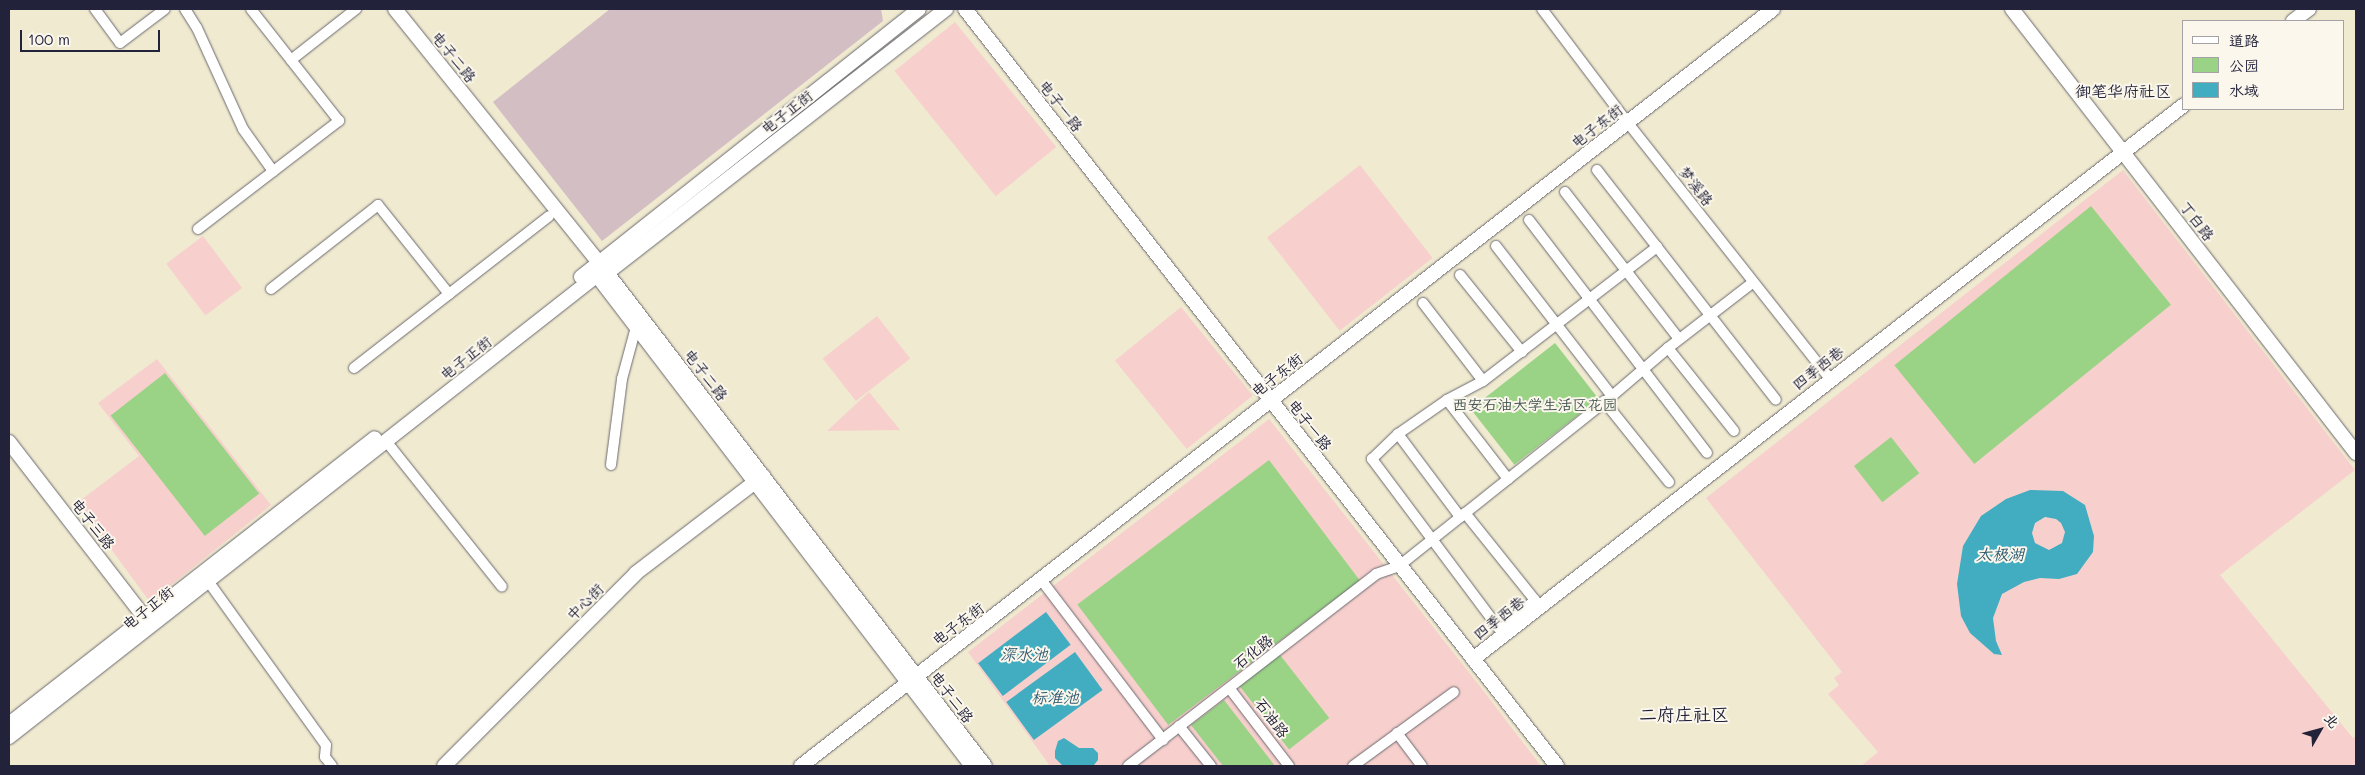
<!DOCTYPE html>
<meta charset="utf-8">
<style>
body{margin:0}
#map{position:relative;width:2365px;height:775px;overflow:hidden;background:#f0ead0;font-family:Mali,"LXGW WenKai TC",sans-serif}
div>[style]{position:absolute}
.built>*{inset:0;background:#f7d0cd;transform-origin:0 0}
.industrial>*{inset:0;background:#d2bec3}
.green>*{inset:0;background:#9ad386;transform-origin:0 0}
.water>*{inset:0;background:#42adc1;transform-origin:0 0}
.roads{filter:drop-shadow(0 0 1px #6a686f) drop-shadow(0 0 1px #6a686f)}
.street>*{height:10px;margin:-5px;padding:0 5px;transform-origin:5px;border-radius:5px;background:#fff}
.secondary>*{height:14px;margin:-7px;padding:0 7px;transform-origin:7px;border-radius:7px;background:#fff}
span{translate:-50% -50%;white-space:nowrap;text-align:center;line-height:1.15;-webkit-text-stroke:4px #fbf7ec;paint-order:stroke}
.street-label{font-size:15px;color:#22223b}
.park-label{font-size:15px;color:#465752}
.neighbourhood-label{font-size:16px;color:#22223b}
.water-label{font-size:16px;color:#2f5a71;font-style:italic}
.quarter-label{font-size:18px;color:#22223b}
.frame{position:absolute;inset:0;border:10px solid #22223b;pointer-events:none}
.legend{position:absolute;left:2182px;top:20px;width:162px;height:90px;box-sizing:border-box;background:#fbf7ec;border:1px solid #a4a2a5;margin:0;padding:6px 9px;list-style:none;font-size:15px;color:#22223b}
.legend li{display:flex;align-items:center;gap:10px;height:25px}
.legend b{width:25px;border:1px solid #a4a2a5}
.north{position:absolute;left:2295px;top:705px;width:50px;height:50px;-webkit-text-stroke:4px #fbf7ec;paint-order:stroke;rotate:52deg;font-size:14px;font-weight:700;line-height:20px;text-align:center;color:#22223b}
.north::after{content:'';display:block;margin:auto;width:18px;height:22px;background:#22223b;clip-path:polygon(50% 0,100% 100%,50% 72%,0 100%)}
.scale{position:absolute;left:20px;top:30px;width:140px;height:22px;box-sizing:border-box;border:2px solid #22223b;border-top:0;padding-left:6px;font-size:15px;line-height:18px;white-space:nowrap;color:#22223b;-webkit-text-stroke:4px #fbf7ec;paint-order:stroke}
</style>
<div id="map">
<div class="built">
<i style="left:955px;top:22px;width:161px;height:78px;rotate:51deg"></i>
<i style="left:1360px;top:165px;width:118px;height:118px;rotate:52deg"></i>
<i style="clip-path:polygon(2123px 170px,2355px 470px,2220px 575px,2353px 738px,2356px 736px,2356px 766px,1861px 766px,1878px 752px,1828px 694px,1839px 685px,1834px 678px,1842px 672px,1706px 498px)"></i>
<i style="left:203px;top:236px;width:65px;height:46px;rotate:53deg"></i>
<i style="left:1181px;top:307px;width:114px;height:85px;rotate:51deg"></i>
<i style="left:877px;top:316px;width:54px;height:69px;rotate:52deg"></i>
<i style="clip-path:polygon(157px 359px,271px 505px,150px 602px,77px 503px,139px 456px,98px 403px)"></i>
<i style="clip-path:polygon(869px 392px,900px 430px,827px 431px)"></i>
<i style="clip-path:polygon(1269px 419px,1479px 685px,1541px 766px,1050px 766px,968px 652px)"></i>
</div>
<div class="industrial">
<i style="clip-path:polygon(610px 9px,881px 9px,883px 21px,602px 241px,493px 102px)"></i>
</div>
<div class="green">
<i style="left:2091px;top:206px;width:127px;height:253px;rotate:51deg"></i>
<i style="left:1555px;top:343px;width:71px;height:107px;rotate:52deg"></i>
<i style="left:165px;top:373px;width:153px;height:69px;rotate:52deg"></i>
<i style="left:1891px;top:437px;width:46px;height:47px;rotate:52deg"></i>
<i style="left:1269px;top:460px;width:151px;height:240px;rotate:53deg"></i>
<i style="left:1280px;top:655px;width:80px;height:51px;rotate:52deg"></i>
<i style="clip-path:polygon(1224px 700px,1275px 766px,1223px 766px,1191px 725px)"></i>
</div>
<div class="water">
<i style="clip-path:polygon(evenodd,2030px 490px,2063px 491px,2085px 505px,2094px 536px,2093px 552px,2077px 574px,2059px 579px,2040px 578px,2024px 582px,2002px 594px,1993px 618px,1996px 641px,2002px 655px,1994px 654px,1970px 633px,1961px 616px,1957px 584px,1963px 546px,1981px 516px,2006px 499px,2030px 490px,2045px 517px,2056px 519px,2061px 523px,2065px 532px,2062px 543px,2049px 550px,2035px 543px,2032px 533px,2035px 523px,2045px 517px)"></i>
<i style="left:1046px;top:612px;width:41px;height:85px;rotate:53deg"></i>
<i style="left:1075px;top:652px;width:47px;height:85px;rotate:54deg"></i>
<i style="clip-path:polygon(1064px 738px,1079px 748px,1093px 748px,1098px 753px,1098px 760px,1094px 765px,1062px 765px,1055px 758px,1055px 751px,1058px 741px)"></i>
</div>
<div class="roads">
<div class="street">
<i style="left:95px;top:9px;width:42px;rotate:53.7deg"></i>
<i style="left:120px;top:43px;width:56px;rotate:-37.1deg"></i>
<i style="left:185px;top:9px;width:22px;rotate:58deg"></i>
<i style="left:197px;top:28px;width:111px;rotate:65.5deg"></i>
<i style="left:243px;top:129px;width:52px;rotate:54.5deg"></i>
<i style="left:1542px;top:9px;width:143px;rotate:53deg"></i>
<i style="left:1628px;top:123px;width:326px;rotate:51.7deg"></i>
<i style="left:291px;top:60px;width:83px;rotate:-38.1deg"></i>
<i style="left:1597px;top:170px;width:291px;rotate:52.1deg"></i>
<i style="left:1565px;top:192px;width:186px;rotate:52.2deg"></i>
<i style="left:1529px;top:220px;width:293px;rotate:52.6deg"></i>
<i style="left:198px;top:229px;width:178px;rotate:-37.5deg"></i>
<i style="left:339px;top:121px;width:142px;rotate:-128.2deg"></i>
<i style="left:1496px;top:246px;width:190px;rotate:52.3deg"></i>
<i style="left:1460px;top:275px;width:99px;rotate:51.2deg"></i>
<i style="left:271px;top:289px;width:136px;rotate:-38.1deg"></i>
<i style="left:378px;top:205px;width:114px;rotate:51.4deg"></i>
<i style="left:1423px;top:303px;width:98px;rotate:52.4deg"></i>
<i style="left:1668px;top:348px;width:106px;rotate:51.5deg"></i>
<i style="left:354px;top:368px;width:247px;rotate:-37.9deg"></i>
<i style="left:1447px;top:400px;width:41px;rotate:-27.8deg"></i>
<i style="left:1483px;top:381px;width:220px;rotate:-37.6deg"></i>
<i style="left:1604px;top:401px;width:104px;rotate:51.3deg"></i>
<i style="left:1398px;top:434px;width:104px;rotate:53.2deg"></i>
<i style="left:386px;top:441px;width:186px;rotate:51.5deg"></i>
<i style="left:611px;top:465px;width:87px;rotate:-82.7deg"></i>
<i style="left:622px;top:379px;width:54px;rotate:-74.9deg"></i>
<i style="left:1465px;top:513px;width:112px;rotate:51.2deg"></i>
<i style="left:1535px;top:600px;width:46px;rotate:139.4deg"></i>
<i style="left:1500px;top:630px;width:214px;rotate:-126.8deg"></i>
<i style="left:1372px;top:459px;width:36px;rotate:-44deg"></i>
<i style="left:1398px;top:434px;width:60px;rotate:-34.8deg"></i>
<i style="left:1447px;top:400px;width:100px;rotate:52.3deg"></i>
<i style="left:208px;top:581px;width:202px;rotate:54.3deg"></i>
<i style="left:326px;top:745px;width:12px;rotate:95deg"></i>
<i style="left:325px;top:757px;width:11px;rotate:52deg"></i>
<i style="left:1042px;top:581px;width:200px;rotate:52.7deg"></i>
<i style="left:1230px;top:689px;width:97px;rotate:52.5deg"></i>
<i style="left:1179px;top:726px;width:51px;rotate:51.3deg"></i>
<i style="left:1397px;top:733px;width:41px;rotate:52.9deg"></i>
<i style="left:1128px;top:766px;width:314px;rotate:-37.7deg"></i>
<i style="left:1376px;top:574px;width:24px;rotate:-19deg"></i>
<i style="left:1399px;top:566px;width:273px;rotate:-38.6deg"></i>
<i style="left:1612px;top:396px;width:74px;rotate:-40.6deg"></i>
<i style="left:1668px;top:348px;width:106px;rotate:-37.7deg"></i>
<i style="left:1353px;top:766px;width:125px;rotate:-36.2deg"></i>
</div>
<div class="secondary">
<i style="left:395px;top:9px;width:339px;rotate:51.2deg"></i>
<i style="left:607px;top:273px;width:621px;rotate:52.52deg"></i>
<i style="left:965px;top:9px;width:961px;rotate:51.97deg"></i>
<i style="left:2012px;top:9px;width:562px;rotate:52.23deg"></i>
<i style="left:2293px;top:21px;width:20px;rotate:-37deg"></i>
<i style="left:592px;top:269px;width:626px;rotate:52.6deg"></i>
<i style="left:581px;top:277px;width:431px;rotate:-38.4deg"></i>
<i style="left:9px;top:442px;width:229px;rotate:52.3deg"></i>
<i style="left:1473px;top:659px;width:901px;rotate:-37.93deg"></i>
<i style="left:9px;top:724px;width:464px;rotate:-38deg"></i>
<i style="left:9px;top:737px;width:746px;rotate:-38.14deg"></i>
<i style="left:596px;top:276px;width:11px;rotate:-15deg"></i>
<i style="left:607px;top:273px;width:430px;rotate:-37.9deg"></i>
<i style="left:444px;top:766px;width:272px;rotate:-45.1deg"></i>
<i style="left:636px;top:573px;width:160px;rotate:-37.4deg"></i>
<i style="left:801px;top:766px;width:1232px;rotate:-37.91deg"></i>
</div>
</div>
<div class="street-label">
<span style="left:454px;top:57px;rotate:51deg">电子二路</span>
<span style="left:1061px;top:106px;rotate:52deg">电子一路</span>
<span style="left:787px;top:112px;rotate:-38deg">电子正街</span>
<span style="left:1597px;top:126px;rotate:-38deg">电子东街</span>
<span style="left:1696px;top:186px;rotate:52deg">梦溪路</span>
<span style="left:2197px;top:221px;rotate:52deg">丁白路</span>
<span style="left:466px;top:358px;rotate:-38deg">电子正街</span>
<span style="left:1818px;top:368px;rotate:-38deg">四季西巷</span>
<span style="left:706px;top:375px;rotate:52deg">电子二路</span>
<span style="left:1277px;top:375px;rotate:-38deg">电子东街</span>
<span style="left:1310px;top:425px;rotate:52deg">电子一路</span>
<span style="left:93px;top:524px;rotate:52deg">电子三路</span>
<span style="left:585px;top:602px;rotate:-45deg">中心街</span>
<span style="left:148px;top:608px;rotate:-38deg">电子正街</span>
<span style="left:1499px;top:618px;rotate:-38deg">四季西巷</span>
<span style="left:958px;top:624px;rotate:-37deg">电子东街</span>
<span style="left:1253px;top:652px;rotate:-38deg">石化路</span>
<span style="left:952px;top:697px;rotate:53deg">电子二路</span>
<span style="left:1272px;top:718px;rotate:53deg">石油路</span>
</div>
<div class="park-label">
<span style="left:1535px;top:405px">西安石油大学生活区花园</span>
</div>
<div class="neighbourhood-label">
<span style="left:2123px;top:91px">御笔华府社区</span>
</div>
<div class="water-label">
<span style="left:2000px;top:554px">太极湖</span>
<span style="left:1024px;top:654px">深水池</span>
<span style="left:1055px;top:697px">标准池</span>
</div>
<div class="quarter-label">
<span style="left:1684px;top:714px">二府庄社区</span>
</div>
<div class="frame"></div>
<ul class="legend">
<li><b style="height:6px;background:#fff"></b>道路</li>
<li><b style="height:14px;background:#9ad386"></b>公园</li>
<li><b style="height:14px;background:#42adc1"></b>水域</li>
</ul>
<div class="north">北</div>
<div class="scale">100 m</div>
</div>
